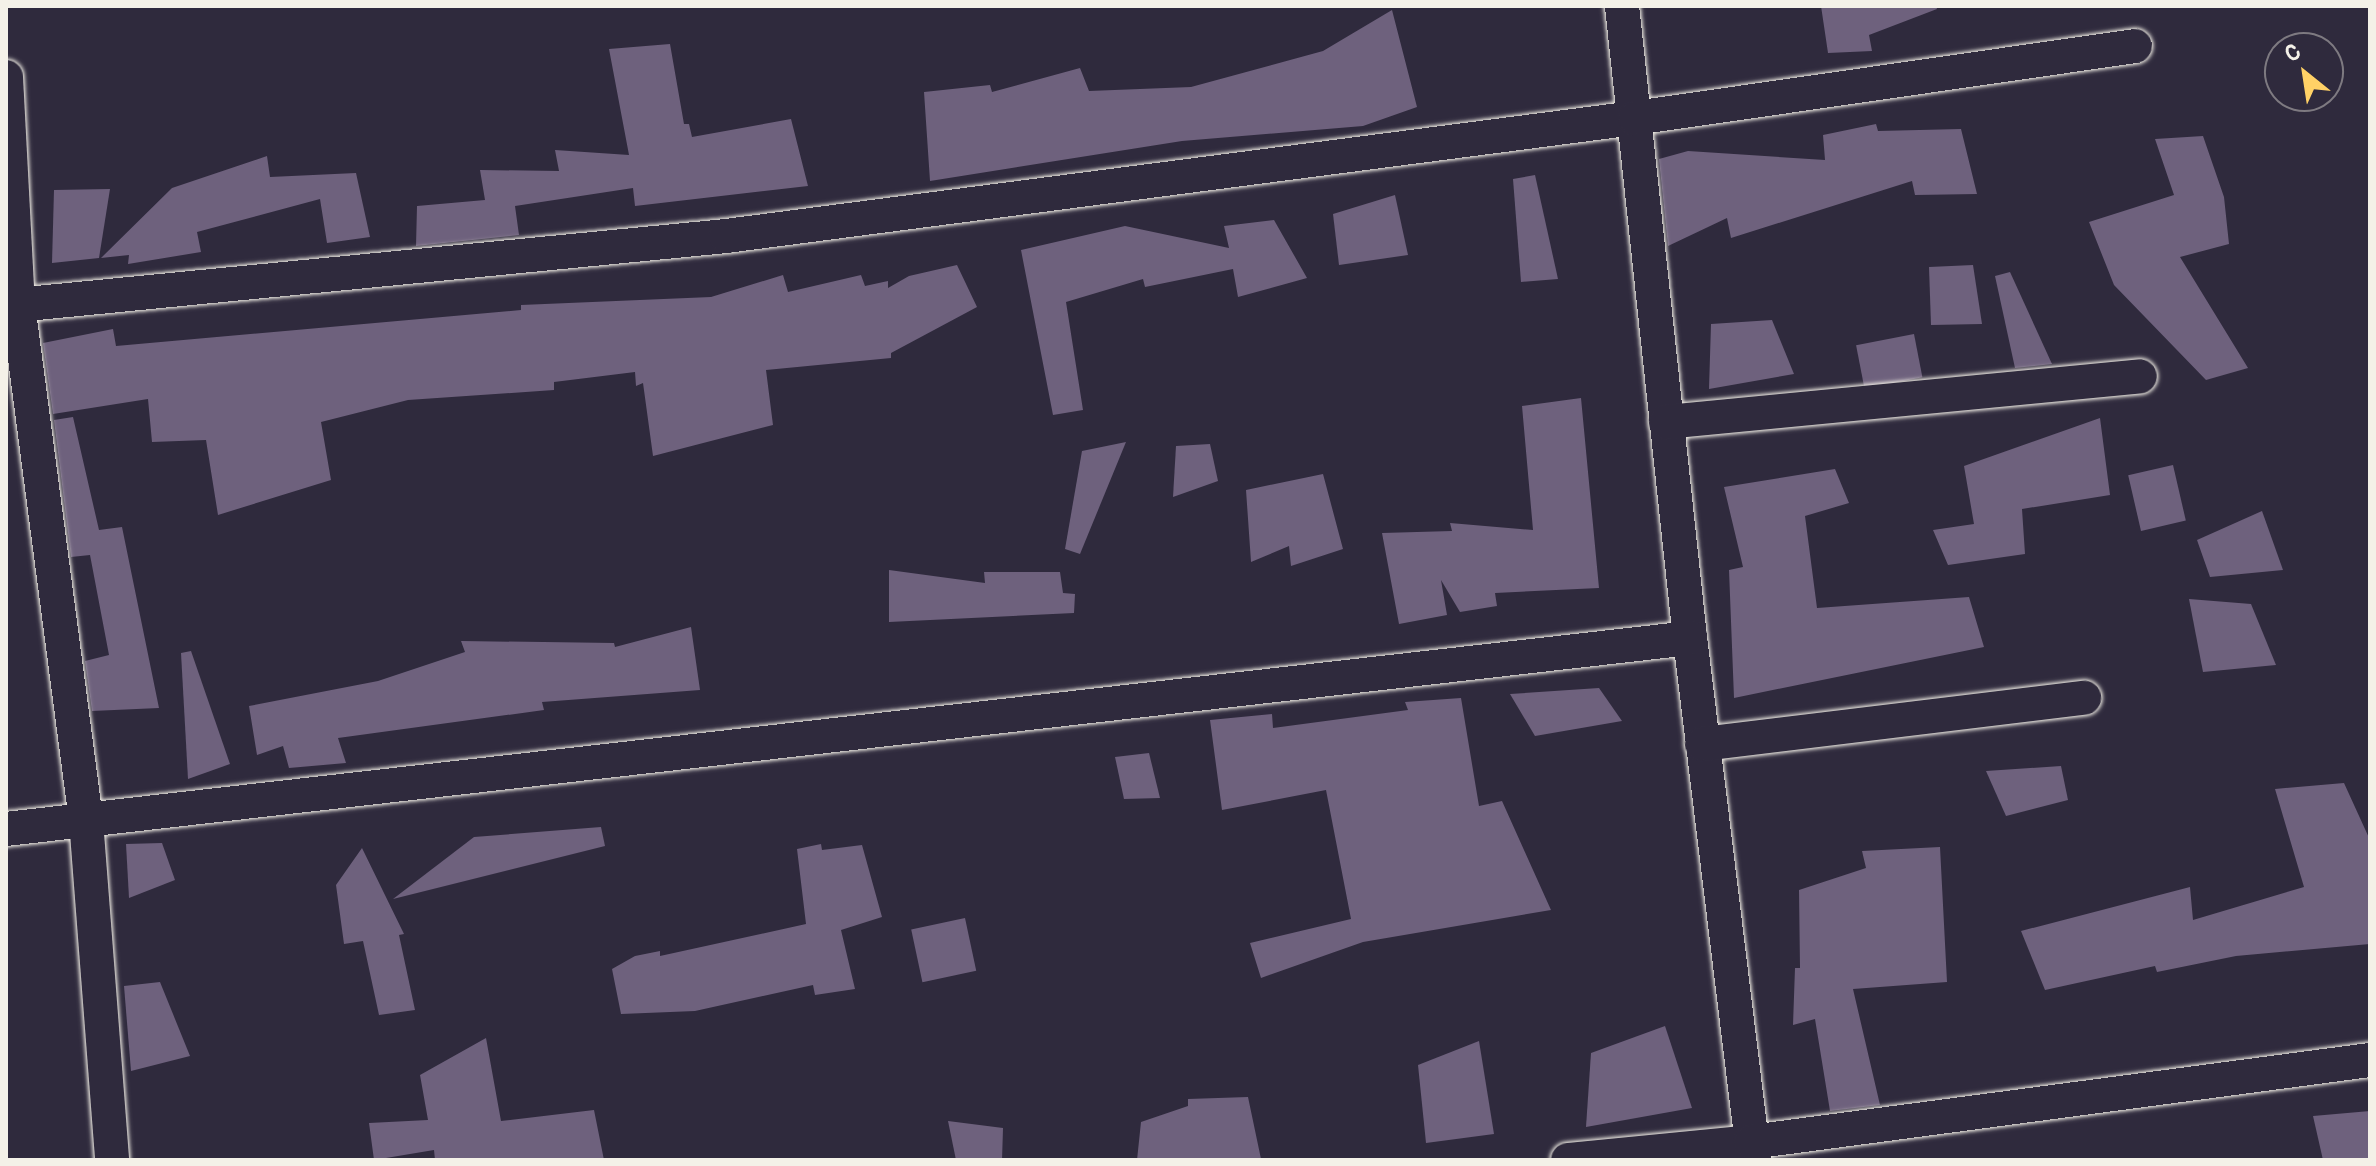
<!DOCTYPE html>
<meta charset="utf-8">
<style>
body{margin:0}
#map{position:relative;width:2376px;height:1166px;overflow:hidden;background:#2f2a3d;font-family:Pangolin,sans-serif}
div>[style]{position:absolute}
.building>*{inset:0;background:#6e617d;transform-origin:0 0}
.roads{filter:drop-shadow(0 0 2px #f4f1e8) drop-shadow(0 0 2px #f4f1e8)}
.minor>*{height:34px;margin:-17px;padding:0 17px;transform-origin:17px;border-radius:17px;background:#2f2a3d}
span{translate:-50% -50%;white-space:nowrap;text-align:center;line-height:1.15;-webkit-text-stroke:6px #2f2a3d;paint-order:stroke}
.frame{position:absolute;inset:0;border:8px solid #f4f1e8;pointer-events:none}
.north{position:absolute;left:2264px;top:32px;width:80px;height:80px;box-sizing:border-box;background:#2f2a3d;border:2px solid #7e7a81;border-radius:50%;rotate:330deg;font-size:22px;font-weight:700;line-height:32px;text-align:center;color:#f4f1e8}
.north::after{content:'';display:block;margin:auto;width:28px;height:36px;background:#ffd166;clip-path:polygon(50% 0,100% 100%,50% 72%,0 100%)}
</style>
<div id="map">
<div class="building">
<i style="clip-path:polygon(1821px 6px,1936px 6px,1937px 9px,1869px 35px,1872px 51px,1828px 53px)"></i>
<i style="clip-path:polygon(1392px 10px,1417px 107px,1363px 126px,1182px 141px,930px 181px,924px 92px,990px 85px,992px 92px,1080px 68px,1089px 91px,1191px 87px,1323px 51px)"></i>
<i style="clip-path:polygon(670px 44px,684px 124px,689px 124px,692px 137px,791px 119px,808px 186px,635px 206px,633px 188px,515px 206px,519px 235px,416px 246px,417px 206px,485px 200px,480px 170px,559px 171px,555px 150px,629px 155px,609px 49px)"></i>
<i style="clip-path:polygon(1876px 124px,1878px 131px,1961px 129px,1977px 194px,1915px 195px,1912px 181px,1731px 238px,1727px 218px,1668px 246px,1659px 159px,1688px 151px,1825px 160px,1823px 135px)"></i>
<i style="clip-path:polygon(2203px 136px,2224px 197px,2229px 244px,2180px 257px,2248px 368px,2206px 380px,2114px 285px,2089px 222px,2174px 195px,2155px 139px)"></i>
<i style="clip-path:polygon(267px 156px,270px 177px,356px 173px,370px 237px,327px 243px,320px 199px,197px 232px,201px 252px,128px 264px,129px 255px,101px 258px,172px 188px)"></i>
<i style="clip-path:polygon(1535px 175px,1558px 279px,1521px 282px,1513px 179px)"></i>
<i style="clip-path:polygon(110px 189px,99px 258px,52px 263px,54px 190px)"></i>
<i style="clip-path:polygon(1395px 195px,1408px 255px,1339px 265px,1333px 214px)"></i>
<i style="clip-path:polygon(1274px 220px,1307px 278px,1238px 297px,1233px 269px,1145px 287px,1143px 279px,1066px 302px,1083px 410px,1053px 415px,1021px 250px,1125px 226px,1229px 248px,1224px 226px)"></i>
<i style="clip-path:polygon(957px 265px,977px 307px,891px 353px,891px 358px,766px 370px,773px 425px,653px 456px,643px 383px,636px 386px,635px 372px,554px 382px,554px 390px,408px 400px,321px 422px,331px 480px,218px 515px,206px 440px,152px 442px,148px 399px,53px 414px,43px 343px,113px 329px,116px 346px,521px 310px,521px 305px,711px 297px,783px 275px,788px 292px,861px 275px,865px 286px,888px 281px,888px 288px,909px 276px)"></i>
<i style="clip-path:polygon(1973px 265px,1982px 324px,1931px 325px,1929px 267px)"></i>
<i style="clip-path:polygon(2010px 272px,2052px 364px,2015px 368px,1995px 276px)"></i>
<i style="clip-path:polygon(1772px 320px,1794px 374px,1709px 389px,1711px 324px)"></i>
<i style="left:1914px;top:334px;width:44px;height:59px;rotate:79deg"></i>
<i style="clip-path:polygon(1581px 398px,1599px 588px,1495px 593px,1497px 606px,1460px 612px,1441px 580px,1447px 615px,1399px 624px,1382px 533px,1452px 531px,1450px 523px,1533px 530px,1522px 406px)"></i>
<i style="clip-path:polygon(73px 417px,99px 530px,122px 527px,159px 708px,92px 711px,85px 661px,109px 655px,90px 555px,71px 557px,54px 420px)"></i>
<i style="clip-path:polygon(2100px 418px,2110px 495px,2022px 509px,2025px 554px,1948px 565px,1933px 530px,1974px 524px,1964px 466px)"></i>
<i style="clip-path:polygon(1126px 442px,1080px 554px,1065px 549px,1082px 451px)"></i>
<i style="clip-path:polygon(1210px 444px,1218px 481px,1173px 497px,1176px 446px)"></i>
<i style="left:2173px;top:465px;width:57px;height:46px;rotate:77deg"></i>
<i style="clip-path:polygon(1835px 469px,1849px 503px,1805px 516px,1817px 608px,1969px 597px,1984px 647px,1734px 698px,1729px 570px,1743px 567px,1724px 487px)"></i>
<i style="clip-path:polygon(1323px 474px,1343px 549px,1291px 566px,1289px 546px,1251px 562px,1246px 490px)"></i>
<i style="clip-path:polygon(2262px 511px,2283px 570px,2210px 577px,2197px 540px)"></i>
<i style="clip-path:polygon(889px 570px,985px 583px,984px 572px,1060px 572px,1063px 593px,1075px 594px,1074px 613px,889px 622px)"></i>
<i style="clip-path:polygon(2189px 599px,2251px 604px,2276px 665px,2203px 672px)"></i>
<i style="clip-path:polygon(691px 627px,700px 690px,542px 702px,544px 710px,338px 738px,346px 763px,289px 768px,283px 746px,257px 755px,249px 706px,378px 681px,465px 652px,461px 641px,614px 643px,615px 647px)"></i>
<i style="clip-path:polygon(191px 651px,230px 764px,188px 779px,181px 653px)"></i>
<i style="clip-path:polygon(1599px 688px,1622px 721px,1535px 736px,1510px 694px)"></i>
<i style="clip-path:polygon(1461px 698px,1479px 806px,1502px 801px,1551px 910px,1363px 942px,1261px 978px,1250px 943px,1351px 919px,1326px 790px,1222px 810px,1210px 720px,1272px 714px,1273px 728px,1408px 710px,1405px 702px)"></i>
<i style="clip-path:polygon(1149px 753px,1160px 798px,1124px 799px,1115px 757px)"></i>
<i style="clip-path:polygon(2061px 766px,2068px 800px,2006px 816px,1986px 771px)"></i>
<i style="clip-path:polygon(2344px 783px,2370px 840px,2370px 944px,2236px 956px,2157px 972px,2155px 966px,2045px 990px,2021px 931px,2190px 887px,2193px 920px,2304px 887px,2275px 789px)"></i>
<i style="clip-path:polygon(601px 827px,605px 846px,393px 899px,474px 837px)"></i>
<i style="clip-path:polygon(162px 843px,175px 880px,129px 898px,126px 844px)"></i>
<i style="clip-path:polygon(821px 844px,822px 850px,862px 845px,882px 917px,841px 930px,855px 989px,815px 995px,813px 985px,695px 1011px,621px 1014px,612px 969px,635px 956px,660px 951px,660px 956px,806px 924px,797px 849px)"></i>
<i style="clip-path:polygon(1940px 847px,1947px 982px,1853px 989px,1880px 1105px,1830px 1111px,1815px 1019px,1793px 1025px,1795px 968px,1800px 968px,1799px 890px,1866px 868px,1862px 851px)"></i>
<i style="clip-path:polygon(362px 848px,404px 934px,399px 935px,415px 1010px,379px 1015px,363px 941px,344px 944px,336px 885px)"></i>
<i style="left:965px;top:918px;width:54px;height:55px;rotate:78deg"></i>
<i style="clip-path:polygon(160px 982px,190px 1056px,131px 1071px,124px 986px)"></i>
<i style="clip-path:polygon(1665px 1026px,1692px 1108px,1586px 1127px,1591px 1053px)"></i>
<i style="clip-path:polygon(486px 1038px,501px 1121px,594px 1110px,604px 1160px,435px 1160px,434px 1150px,374px 1160px,369px 1123px,428px 1120px,420px 1075px)"></i>
<i style="clip-path:polygon(1479px 1041px,1494px 1134px,1426px 1143px,1418px 1065px)"></i>
<i style="clip-path:polygon(1248px 1097px,1261px 1159px,1137px 1160px,1141px 1122px,1188px 1106px,1188px 1099px)"></i>
<i style="clip-path:polygon(2370px 1111px,2370px 1160px,2323px 1160px,2313px 1116px)"></i>
<i style="clip-path:polygon(948px 1121px,1003px 1128px,1002px 1160px,956px 1160px)"></i>
</div>
<div class="roads">
<div class="minor">
<i style="left:1622px;top:6px;width:636px;rotate:83.86deg"></i>
<i style="left:1690px;top:638px;width:526px;rotate:83.01deg"></i>
<i style="left:6px;top:77px;width:228px;rotate:87deg"></i>
<i style="left:18px;top:305px;width:519px;rotate:82.48deg"></i>
<i style="left:86px;top:820px;width:341px;rotate:85.6deg"></i>
<i style="left:6px;top:306px;width:723px;rotate:-5.55deg"></i>
<i style="left:726px;top:236px;width:917px;rotate:-7.4deg"></i>
<i style="left:1635px;top:118px;width:505px;rotate:-8.19deg"></i>
<i style="left:1666px;top:422px;width:476px;rotate:-5.5deg"></i>
<i style="left:1702px;top:744px;width:385px;rotate:-6.9deg"></i>
<i style="left:6px;top:829px;width:1695px;rotate:-6.47deg"></i>
<i style="left:1568px;top:1160px;width:184px;rotate:-5.6deg"></i>
<i style="left:1751px;top:1142px;width:624px;rotate:-7.55deg"></i>
</div>
</div>
<div class="frame"></div>
<div class="north">С</div>
</div>
